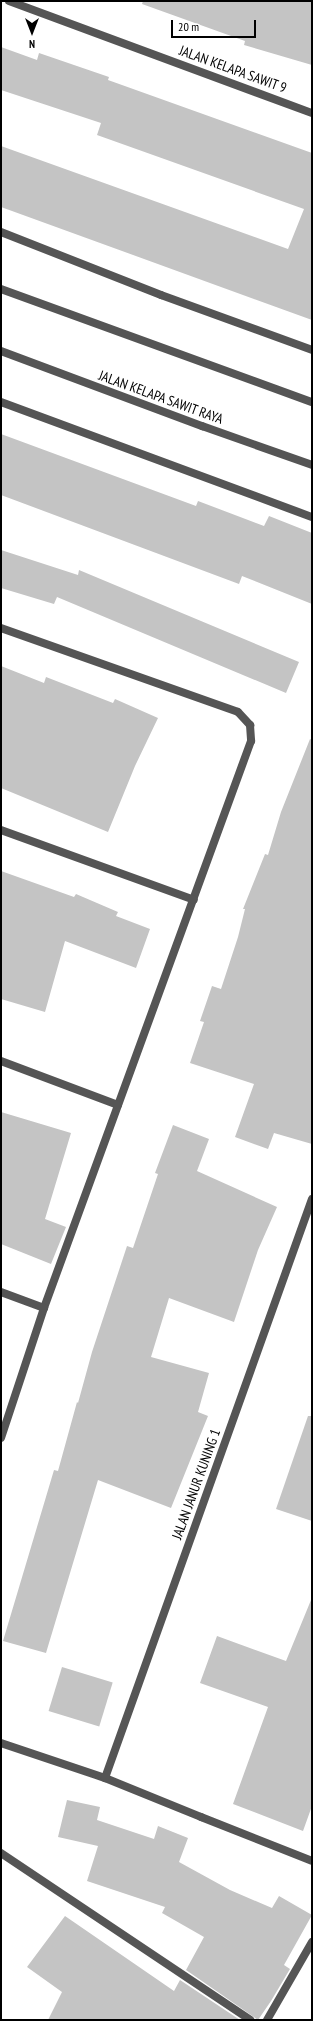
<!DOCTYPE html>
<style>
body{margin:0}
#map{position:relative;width:313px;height:2021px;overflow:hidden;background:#fff;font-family:"PT Sans Narrow",sans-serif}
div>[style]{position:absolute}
.building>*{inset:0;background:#c4c4c4;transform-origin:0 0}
.lane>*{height:8px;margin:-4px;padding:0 4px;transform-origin:4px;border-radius:4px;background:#555}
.street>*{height:8px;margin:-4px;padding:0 4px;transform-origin:4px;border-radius:4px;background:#555}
span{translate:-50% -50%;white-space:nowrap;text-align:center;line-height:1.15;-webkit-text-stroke:4px #fff;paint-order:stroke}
.street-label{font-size:14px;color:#000}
.frame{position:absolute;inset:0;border:2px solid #000;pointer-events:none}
.north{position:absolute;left:12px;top:12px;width:40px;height:40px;-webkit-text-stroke:3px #fff;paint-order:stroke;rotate:180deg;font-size:11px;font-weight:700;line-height:16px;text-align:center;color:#000}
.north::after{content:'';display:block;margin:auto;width:14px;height:18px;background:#000;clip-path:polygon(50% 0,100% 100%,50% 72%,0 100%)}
.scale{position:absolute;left:171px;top:20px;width:85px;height:18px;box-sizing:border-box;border:2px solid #000;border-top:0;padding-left:5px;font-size:12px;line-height:14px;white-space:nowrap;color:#000;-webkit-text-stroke:3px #fff;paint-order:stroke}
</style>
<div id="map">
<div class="building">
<i style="clip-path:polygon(143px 1px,312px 1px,312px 65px,244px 45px,245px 41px,142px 4px)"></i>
<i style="clip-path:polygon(1px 47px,37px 60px,39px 53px,109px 77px,108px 80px,312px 153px,312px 320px,1px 207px,1px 146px,288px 249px,304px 209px,97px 135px,101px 123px,1px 90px)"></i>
<i style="clip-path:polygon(1px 434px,196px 506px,198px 501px,264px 526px,269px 516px,312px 533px,312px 604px,242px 576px,239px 584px,1px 495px)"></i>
<i style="clip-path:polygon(1px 550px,78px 575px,79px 570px,299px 662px,286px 693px,57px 597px,54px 604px,1px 588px)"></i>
<i style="clip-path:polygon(1px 666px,44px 683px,46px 677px,113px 703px,115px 699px,158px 718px,135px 766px,108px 832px,1px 788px)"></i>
<i style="clip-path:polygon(310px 739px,312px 740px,312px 1144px,274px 1133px,268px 1149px,235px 1137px,254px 1084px,190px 1063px,204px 1022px,200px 1021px,212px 986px,221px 989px,238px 937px,245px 909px,243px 909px,265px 854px,268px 855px,281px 812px)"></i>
<i style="clip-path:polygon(1px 871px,74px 897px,76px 894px,118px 912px,116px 916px,150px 929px,136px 968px,65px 941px,45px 1012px,1px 999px)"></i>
<i style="clip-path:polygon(1px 1112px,71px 1133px,45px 1219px,66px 1227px,51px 1264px,1px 1244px)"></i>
<i style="clip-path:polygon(173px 1125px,209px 1139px,197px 1171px,277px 1207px,258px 1250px,234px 1322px,169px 1298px,151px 1357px,209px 1373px,198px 1412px,208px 1416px,171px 1508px,98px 1480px,46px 1653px,3px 1641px,54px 1470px,58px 1471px,77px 1402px,78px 1403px,92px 1352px,127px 1246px,133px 1248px,158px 1174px,155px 1173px)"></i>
<i style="clip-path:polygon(308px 1416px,312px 1416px,312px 1521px,276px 1509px)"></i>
<i style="clip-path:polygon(311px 1600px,312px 1806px,303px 1831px,233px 1804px,268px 1707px,200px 1683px,217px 1636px,286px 1661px)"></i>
<i style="left:62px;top:1667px;width:53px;height:46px;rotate:17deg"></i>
<i style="clip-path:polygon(67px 1800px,100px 1807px,97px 1820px,154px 1839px,158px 1826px,188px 1838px,179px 1862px,230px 1890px,272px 1908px,279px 1896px,312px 1915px,284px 1965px,290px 1969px,271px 2001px,258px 2020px,186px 1970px,204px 1937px,162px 1913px,165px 1907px,87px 1881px,98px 1846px,58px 1837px)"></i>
<i style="clip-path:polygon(65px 1916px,174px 1991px,180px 1980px,240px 2020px,48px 2020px,62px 1992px,27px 1967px)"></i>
</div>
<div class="lane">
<i style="left:1px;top:232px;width:172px;rotate:21.5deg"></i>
<i style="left:161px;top:295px;width:161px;rotate:20deg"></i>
<i style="left:1px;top:402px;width:332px;rotate:20.3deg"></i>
<i style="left:201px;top:1817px;width:119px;rotate:21.6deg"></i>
</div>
<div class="street">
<i style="left:9px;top:1px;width:323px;rotate:20.3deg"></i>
<i style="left:1px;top:289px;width:331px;rotate:20deg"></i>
<i style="left:1px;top:351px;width:215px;rotate:20.5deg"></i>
<i style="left:202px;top:426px;width:117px;rotate:19.5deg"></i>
<i style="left:1px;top:628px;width:251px;rotate:19.5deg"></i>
<i style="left:238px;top:712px;width:18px;rotate:47deg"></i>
<i style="left:250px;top:725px;width:16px;rotate:86deg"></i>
<i style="left:251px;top:741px;width:604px;rotate:110.06deg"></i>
<i style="left:44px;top:1308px;width:137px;rotate:108.3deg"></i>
<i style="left:1px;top:830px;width:205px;rotate:19.9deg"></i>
<i style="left:1px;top:1061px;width:125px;rotate:20.6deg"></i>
<i style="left:1px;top:1292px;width:46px;rotate:20.4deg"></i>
<i style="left:1px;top:1743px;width:110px;rotate:18.6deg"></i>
<i style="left:105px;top:1778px;width:104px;rotate:22.1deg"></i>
<i style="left:105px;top:1778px;width:615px;rotate:-70.33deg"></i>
<i style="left:1px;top:1853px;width:300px;rotate:33.8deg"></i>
<i style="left:267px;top:2020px;width:90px;rotate:-60deg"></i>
</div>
<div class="street-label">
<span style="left:233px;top:69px;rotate:20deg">JALAN KELAPA SAWIT 9</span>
<span style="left:161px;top:397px;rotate:20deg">JALAN KELAPA SAWIT RAYA</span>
<span style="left:196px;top:1484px;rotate:-70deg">JALAN JANUR KUNING 1</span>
</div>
<div class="frame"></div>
<div class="north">N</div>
<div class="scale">20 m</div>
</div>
